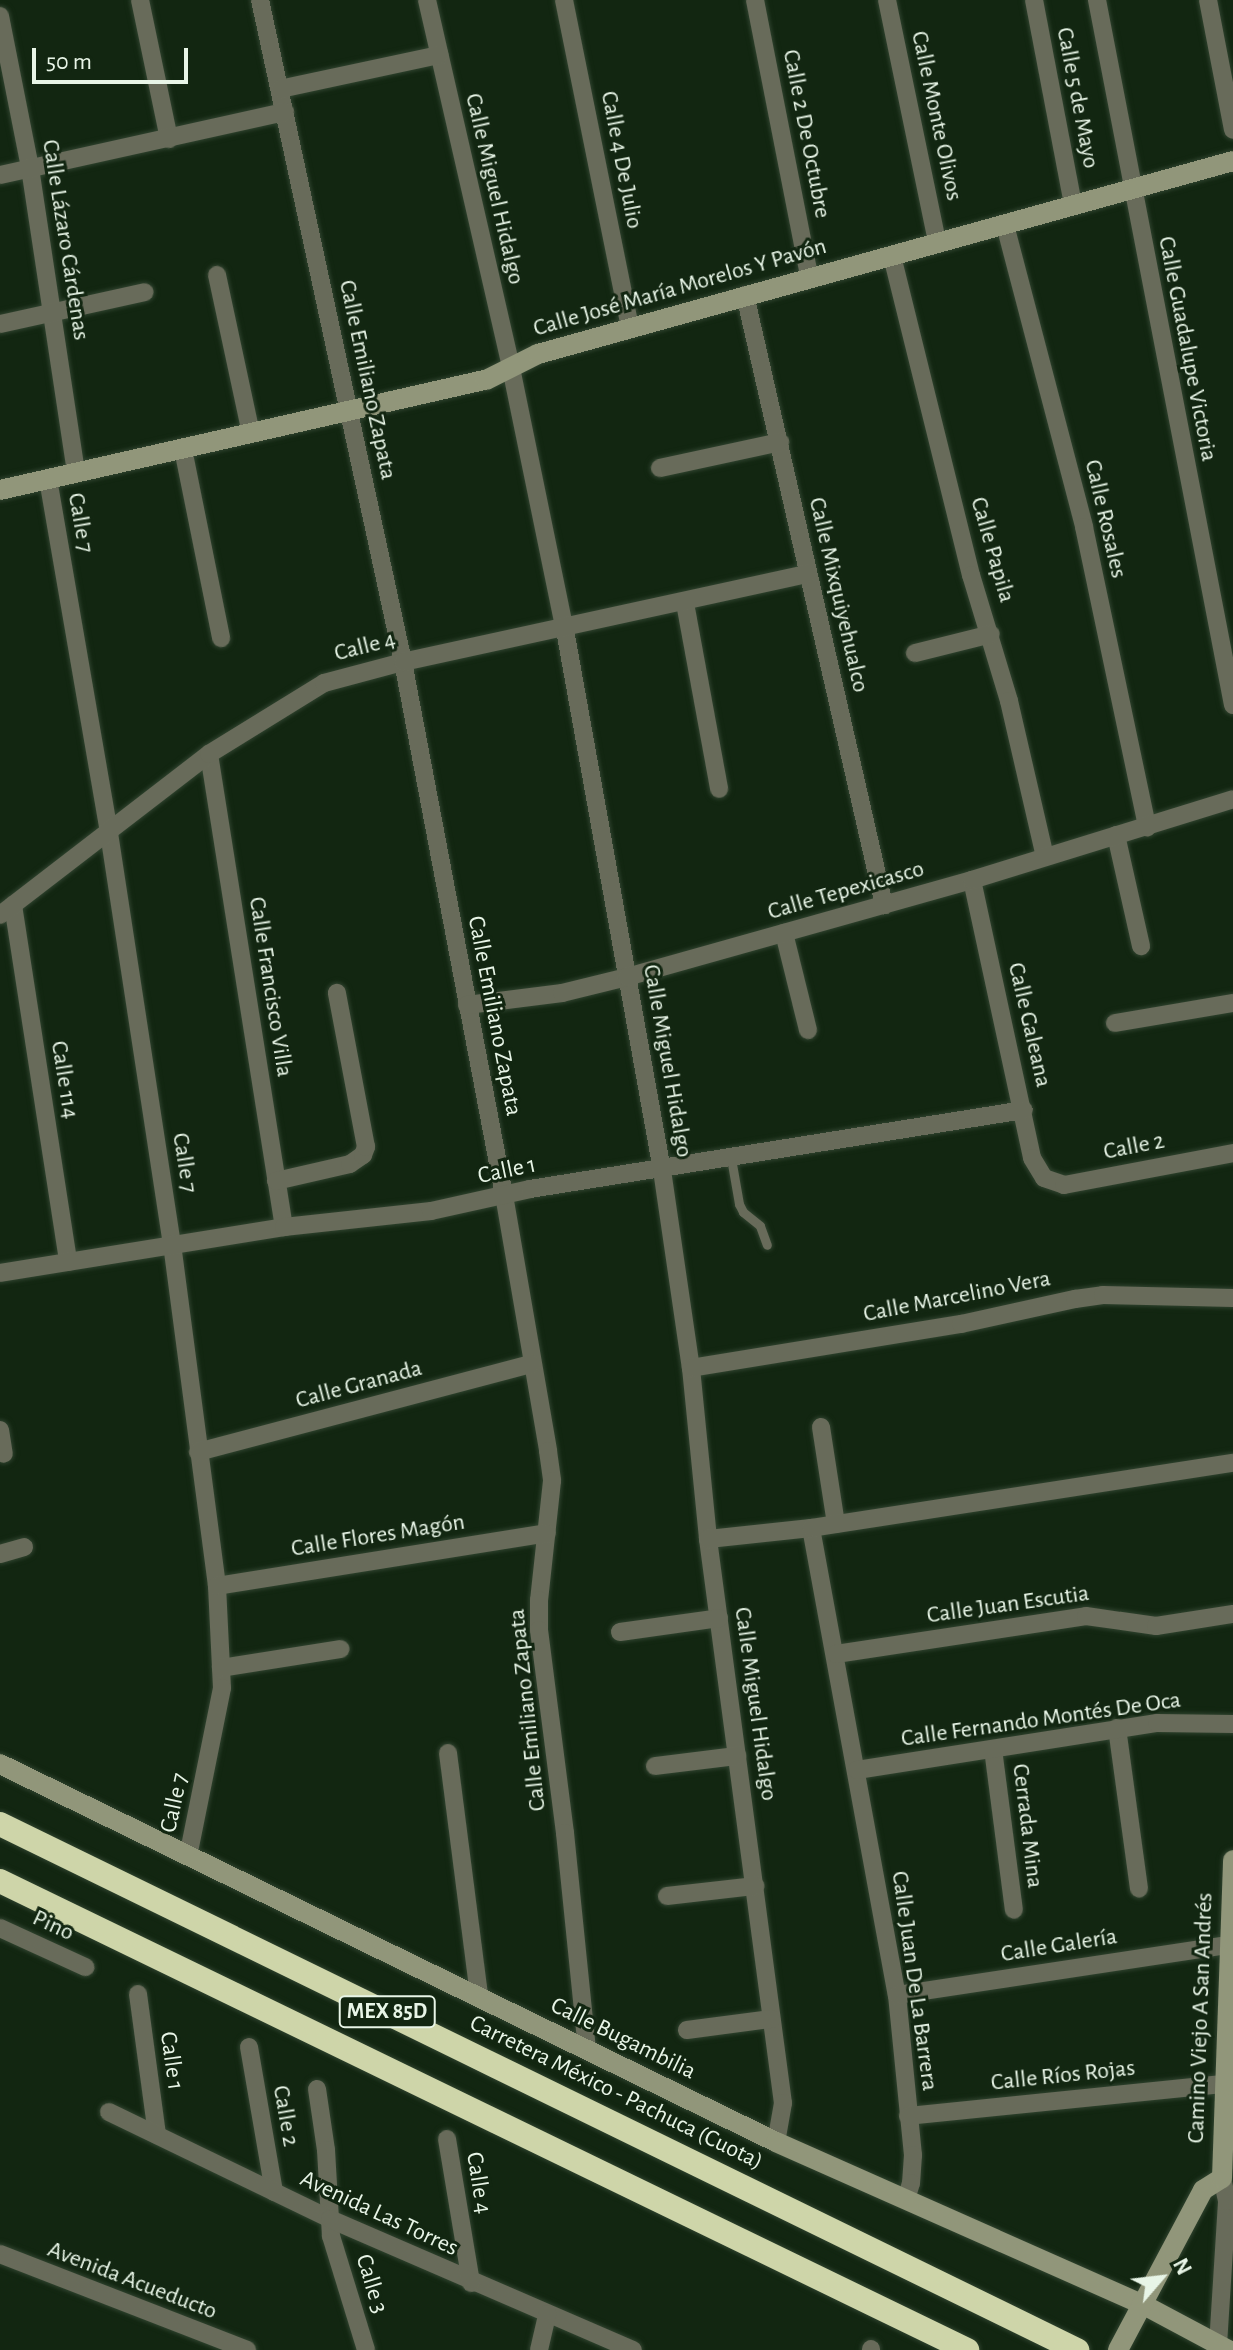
<!DOCTYPE html>
<meta charset="utf-8">
<style>
body{margin:0}
#map{position:relative;width:1233px;height:2350px;overflow:hidden;background:#122611;font-family:"Alegreya Sans",sans-serif}
div>[style]{position:absolute}
.roads{filter:drop-shadow(0 0 2px #30432f) drop-shadow(0 0 2px #30432f)}
.lane>*{height:9px;margin:-4.5px;padding:0 4.5px;transform-origin:4.5px;border-radius:4.5px;background:#686b5a}
.street>*{height:18px;margin:-9px;padding:0 9px;transform-origin:9px;border-radius:9px;background:#686b5a}
.secondary>*{height:20px;margin:-10px;padding:0 10px;transform-origin:10px;border-radius:10px;background:#91967a}
.highway>*{height:24px;margin:-12px;padding:0 12px;transform-origin:12px;border-radius:12px;background:#ced5a9}
span{translate:-50% -50%;white-space:nowrap;text-align:center;line-height:1.15;-webkit-text-stroke:6px #122611;paint-order:stroke}
.shield-label span{padding:2px 6px;background:#122611;border:2px solid;border-radius:6px;-webkit-text-stroke-width:0}
.shield-label{font-size:22px;color:#e8f5e7;font-weight:700}
.street-label{font-size:24px;color:#e8f5e7}
.north{position:absolute;left:1121px;top:2238px;width:80px;height:80px;-webkit-text-stroke:6px #122611;paint-order:stroke;rotate:62deg;font-size:22px;font-weight:700;line-height:32px;text-align:center;color:#e8f5e7}
.north::after{content:'';display:block;margin:auto;width:28px;height:36px;background:#e8f5e7;clip-path:polygon(50% 0,100% 100%,50% 72%,0 100%)}
.scale{position:absolute;left:32px;top:48px;width:156px;height:36px;box-sizing:border-box;border:4px solid #e8f5e7;border-top:0;padding-left:10px;font-size:24px;line-height:28px;white-space:nowrap;color:#e8f5e7;-webkit-text-stroke:6px #122611;paint-order:stroke}
</style>
<div id="map">
<div class="roads">
<div class="lane">
<i style="left:731px;top:1158px;width:47px;rotate:80.1deg"></i>
<i style="left:739px;top:1204px;width:9px;rotate:63deg"></i>
<i style="left:743px;top:1212px;width:22px;rotate:39deg"></i>
<i style="left:760px;top:1226px;width:20px;rotate:70deg"></i>
</div>
<div class="street">
<i style="left:140px;top:0;width:142px;rotate:78.2deg"></i>
<i style="left:260px;top:0;width:677px;rotate:77.81deg"></i>
<i style="left:403px;top:662px;width:542px;rotate:79.27deg"></i>
<i style="left:504px;top:1195px;width:260px;rotate:80.2deg"></i>
<i style="left:548px;top:1451px;width:30px;rotate:82deg"></i>
<i style="left:552px;top:1481px;width:120px;rotate:96.2deg"></i>
<i style="left:539px;top:1600px;width:30px;rotate:90deg"></i>
<i style="left:539px;top:1630px;width:205px;rotate:82.7deg"></i>
<i style="left:565px;top:1833px;width:219px;rotate:84.2deg"></i>
<i style="left:427px;top:0;width:377px;rotate:77.1deg"></i>
<i style="left:511px;top:368px;width:268px;rotate:78.4deg"></i>
<i style="left:565px;top:630px;width:549px;rotate:79.82deg"></i>
<i style="left:662px;top:1170px;width:200px;rotate:81.7deg"></i>
<i style="left:691px;top:1368px;width:172px;rotate:84.3deg"></i>
<i style="left:708px;top:1539px;width:569px;rotate:82.43deg"></i>
<i style="left:783px;top:2103px;width:40px;rotate:100deg"></i>
<i style="left:564px;top:0;width:335px;rotate:78.6deg"></i>
<i style="left:755px;top:0;width:281px;rotate:78.9deg"></i>
<i style="left:887px;top:0;width:247px;rotate:78.3deg"></i>
<i style="left:1034px;top:0;width:209px;rotate:79.2deg"></i>
<i style="left:1097px;top:0;width:718px;rotate:79.08deg"></i>
<i style="left:1208px;top:0;width:132px;rotate:79.1deg"></i>
<i style="left:0;top:16px;width:155px;rotate:78.8deg"></i>
<i style="left:30px;top:168px;width:308px;rotate:81.4deg"></i>
<i style="left:280px;top:89px;width:163px;rotate:-12.1deg"></i>
<i style="left:0;top:175px;width:292px;rotate:-12.5deg"></i>
<i style="left:1005px;top:225px;width:312px;rotate:75.3deg"></i>
<i style="left:1084px;top:527px;width:307px;rotate:78.1deg"></i>
<i style="left:892px;top:256px;width:329px;rotate:76.1deg"></i>
<i style="left:971px;top:575px;width:132px;rotate:73.2deg"></i>
<i style="left:1009px;top:701px;width:160px;rotate:77deg"></i>
<i style="left:217px;top:275px;width:162px;rotate:77.9deg"></i>
<i style="left:745px;top:295px;width:626px;rotate:77.16deg"></i>
<i style="left:0;top:324px;width:148px;rotate:-12.4deg"></i>
<i style="left:183px;top:449px;width:193px;rotate:78.6deg"></i>
<i style="left:660px;top:468px;width:123px;rotate:-12.2deg"></i>
<i style="left:48px;top:479px;width:359px;rotate:80.2deg"></i>
<i style="left:109px;top:833px;width:416px;rotate:81.3deg"></i>
<i style="left:172px;top:1244px;width:345px;rotate:82.5deg"></i>
<i style="left:217px;top:1586px;width:102px;rotate:87.2deg"></i>
<i style="left:222px;top:1688px;width:171px;rotate:101.4deg"></i>
<i style="left:685px;top:603px;width:189px;rotate:79.6deg"></i>
<i style="left:915px;top:653px;width:78px;rotate:-14deg"></i>
<i style="left:209px;top:754px;width:479px;rotate:81deg"></i>
<i style="left:1116px;top:835px;width:114px;rotate:77.3deg"></i>
<i style="left:972px;top:880px;width:284px;rotate:77.8deg"></i>
<i style="left:1032px;top:1158px;width:23px;rotate:59deg"></i>
<i style="left:1044px;top:1178px;width:21px;rotate:19deg"></i>
<i style="left:1064px;top:1185px;width:172px;rotate:-10.7deg"></i>
<i style="left:13px;top:905px;width:361px;rotate:81.2deg"></i>
<i style="left:0;top:915px;width:264px;rotate:-37.6deg"></i>
<i style="left:209px;top:754px;width:135px;rotate:-31.7deg"></i>
<i style="left:324px;top:683px;width:82px;rotate:-14.9deg"></i>
<i style="left:403px;top:662px;width:414px;rotate:-12.3deg"></i>
<i style="left:784px;top:933px;width:100px;rotate:76.1deg"></i>
<i style="left:467px;top:1005px;width:96px;rotate:-7.2deg"></i>
<i style="left:562px;top:993px;width:67px;rotate:-13.8deg"></i>
<i style="left:627px;top:977px;width:358px;rotate:-15.7deg"></i>
<i style="left:972px;top:880px;width:273px;rotate:-17.2deg"></i>
<i style="left:1115px;top:1023px;width:120px;rotate:-9.6deg"></i>
<i style="left:276px;top:1181px;width:76px;rotate:-12.9deg"></i>
<i style="left:350px;top:1164px;width:16px;rotate:-35deg"></i>
<i style="left:363px;top:1155px;width:9px;rotate:-69deg"></i>
<i style="left:366px;top:1147px;width:157px;rotate:-100.7deg"></i>
<i style="left:0;top:1273px;width:288px;rotate:-9.2deg"></i>
<i style="left:284px;top:1227px;width:148px;rotate:-6.2deg"></i>
<i style="left:431px;top:1211px;width:101px;rotate:-12.5deg"></i>
<i style="left:530px;top:1189px;width:500px;rotate:-9.09deg"></i>
<i style="left:691px;top:1368px;width:274px;rotate:-9.3deg"></i>
<i style="left:961px;top:1324px;width:117px;rotate:-12.4deg"></i>
<i style="left:1075px;top:1299px;width:28px;rotate:-8deg"></i>
<i style="left:1103px;top:1295px;width:130px;rotate:1.3deg"></i>
<i style="left:821px;top:1427px;width:98px;rotate:81.2deg"></i>
<i style="left:0;top:1430px;width:24px;rotate:81deg"></i>
<i style="left:198px;top:1452px;width:345px;rotate:-14.8deg"></i>
<i style="left:811px;top:1528px;width:475px;rotate:79.6deg"></i>
<i style="left:897px;top:1995px;width:161px;rotate:84.3deg"></i>
<i style="left:913px;top:2155px;width:28px;rotate:94deg"></i>
<i style="left:911px;top:2183px;width:17px;rotate:107deg"></i>
<i style="left:708px;top:1539px;width:104px;rotate:-6.1deg"></i>
<i style="left:811px;top:1528px;width:427px;rotate:-8.8deg"></i>
<i style="left:0;top:1554px;width:25px;rotate:-16deg"></i>
<i style="left:217px;top:1586px;width:334px;rotate:-9.1deg"></i>
<i style="left:620px;top:1632px;width:100px;rotate:-8deg"></i>
<i style="left:836px;top:1654px;width:253px;rotate:-8.6deg"></i>
<i style="left:1086px;top:1616px;width:71px;rotate:8.1deg"></i>
<i style="left:1156px;top:1626px;width:78px;rotate:-8.9deg"></i>
<i style="left:221px;top:1668px;width:121px;rotate:-9deg"></i>
<i style="left:1117px;top:1728px;width:162px;rotate:82.2deg"></i>
<i style="left:993px;top:1749px;width:162px;rotate:82.6deg"></i>
<i style="left:448px;top:1753px;width:245px;rotate:82.7deg"></i>
<i style="left:655px;top:1766px;width:83px;rotate:-7deg"></i>
<i style="left:857px;top:1770px;width:304px;rotate:-8.9deg"></i>
<i style="left:1157px;top:1723px;width:76px;rotate:0.8deg"></i>
<i style="left:667px;top:1896px;width:89px;rotate:-6.5deg"></i>
<i style="left:0;top:1928px;width:94px;rotate:24.6deg"></i>
<i style="left:138px;top:1994px;width:142px;rotate:82.3deg"></i>
<i style="left:897px;top:1995px;width:336px;rotate:-8.6deg"></i>
<i style="left:687px;top:2030px;width:85px;rotate:-7.5deg"></i>
<i style="left:249px;top:2047px;width:147px;rotate:80.2deg"></i>
<i style="left:317px;top:2089px;width:62px;rotate:81.6deg"></i>
<i style="left:326px;top:2150px;width:86px;rotate:86.7deg"></i>
<i style="left:331px;top:2236px;width:119px;rotate:72.9deg"></i>
<i style="left:109px;top:2112px;width:246px;rotate:25.8deg"></i>
<i style="left:330px;top:2219px;width:330px;rotate:23.4deg"></i>
<i style="left:908px;top:2116px;width:317px;rotate:-5.8deg"></i>
<i style="left:447px;top:2139px;width:146px;rotate:80.5deg"></i>
<i style="left:0;top:2254px;width:265px;rotate:21.2deg"></i>
<i style="left:1218px;top:2345px;width:144px;rotate:-86.4deg"></i>
<i style="left:1227px;top:2201px;width:24px;rotate:-102deg"></i>
<i style="left:539px;top:2350px;width:37px;rotate:-77deg"></i>
<i style="left:871px;top:2350px;width:1px;rotate:-90deg"></i>
</div>
<div class="secondary">
<i style="left:0;top:490px;width:498px;rotate:-12.8deg"></i>
<i style="left:486px;top:380px;width:58px;rotate:-26.6deg"></i>
<i style="left:538px;top:354px;width:721px;rotate:-15.52deg"></i>
<i style="left:0;top:1764px;width:863px;rotate:25.97deg"></i>
<i style="left:776px;top:2142px;width:400px;rotate:23.9deg"></i>
<i style="left:1142px;top:2304px;width:98px;rotate:28.1deg"></i>
<i style="left:1118px;top:2350px;width:181px;rotate:-62deg"></i>
<i style="left:1203px;top:2190px;width:22px;rotate:-32deg"></i>
<i style="left:1222px;top:2178px;width:318px;rotate:-88deg"></i>
</div>
<div class="highway">
<i style="left:0;top:1824px;width:1199px;rotate:26.03deg"></i>
<i style="left:0;top:1881px;width:1075px;rotate:25.87deg"></i>
</div>
</div>
<div class="shield-label">
<span style="left:387px;top:2012px">MEX 85D</span>
</div>
<div class="street-label">
<span style="left:1077px;top:98px;rotate:79deg">Calle 5 de Mayo</span>
<span style="left:936px;top:116px;rotate:78deg">Calle Monte Olivos</span>
<span style="left:806px;top:134px;rotate:79deg">Calle 2 De Octubre</span>
<span style="left:621px;top:160px;rotate:79deg">Calle 4 De Julio</span>
<span style="left:494px;top:189px;rotate:77deg">Calle Miguel Hidalgo</span>
<span style="left:65px;top:240px;rotate:81deg">Calle Lázaro Cárdenas</span>
<span style="left:680px;top:288px;rotate:-16deg">Calle José María Morelos Y Pavón</span>
<span style="left:1187px;top:349px;rotate:79deg">Calle Guadalupe Victoria</span>
<span style="left:367px;top:380px;rotate:78deg">Calle Emiliano Zapata</span>
<span style="left:1105px;top:519px;rotate:77deg">Calle Rosales</span>
<span style="left:80px;top:523px;rotate:80deg">Calle 7</span>
<span style="left:992px;top:550px;rotate:74deg">Calle Papila</span>
<span style="left:838px;top:595px;rotate:77deg">Calle Mixquiyehualco</span>
<span style="left:365px;top:647px;rotate:-14deg">Calle 4</span>
<span style="left:846px;top:891px;rotate:-16deg">Calle Tepexicasco</span>
<span style="left:270px;top:987px;rotate:81deg">Calle Francisco Villa</span>
<span style="left:494px;top:1016px;rotate:79deg">Calle Emiliano Zapata</span>
<span style="left:1029px;top:1025px;rotate:77deg">Calle Galeana</span>
<span style="left:667px;top:1061px;rotate:80deg">Calle Miguel Hidalgo</span>
<span style="left:64px;top:1080px;rotate:81deg">Calle 114</span>
<span style="left:1134px;top:1147px;rotate:-11deg">Calle 2</span>
<span style="left:184px;top:1163px;rotate:81deg">Calle 7</span>
<span style="left:507px;top:1171px;rotate:-12deg">Calle 1</span>
<span style="left:957px;top:1297px;rotate:-11deg">Calle Marcelino Vera</span>
<span style="left:359px;top:1385px;rotate:-15deg">Calle Granada</span>
<span style="left:378px;top:1536px;rotate:-9deg">Calle Flores Magón</span>
<span style="left:1008px;top:1605px;rotate:-8deg">Calle Juan Escutia</span>
<span style="left:755px;top:1704px;rotate:82deg">Calle Miguel Hidalgo</span>
<span style="left:528px;top:1710px;rotate:-96deg">Calle Emiliano Zapata</span>
<span style="left:1041px;top:1720px;rotate:-8deg">Calle Fernando Montés De Oca</span>
<span style="left:175px;top:1803px;rotate:-78deg">Calle 7</span>
<span style="left:1027px;top:1826px;rotate:83deg">Cerrada Mina</span>
<span style="left:53px;top:1926px;rotate:25deg">Pino</span>
<span style="left:1059px;top:1946px;rotate:-9deg">Calle Galería</span>
<span style="left:914px;top:1981px;rotate:82deg">Calle Juan De La Barrera</span>
<span style="left:1201px;top:2018px;rotate:-88deg">Camino Viejo A San Andrés</span>
<span style="left:623px;top:2039px;rotate:26deg">Calle Bugambilia</span>
<span style="left:171px;top:2061px;rotate:82deg">Calle 1</span>
<span style="left:1063px;top:2076px;rotate:-6deg">Calle Ríos Rojas</span>
<span style="left:616px;top:2093px;rotate:26deg">Carretera México - Pachuca (Cuota)</span>
<span style="left:285px;top:2116px;rotate:80deg">Calle 2</span>
<span style="left:478px;top:2183px;rotate:81deg">Calle 4</span>
<span style="left:379px;top:2214px;rotate:25deg">Avenida Las Torres</span>
<span style="left:132px;top:2281px;rotate:21deg">Avenida Acueducto</span>
<span style="left:371px;top:2284px;rotate:73deg">Calle 3</span>
</div>
<div class="north">N</div>
<div class="scale">50 m</div>
</div>
